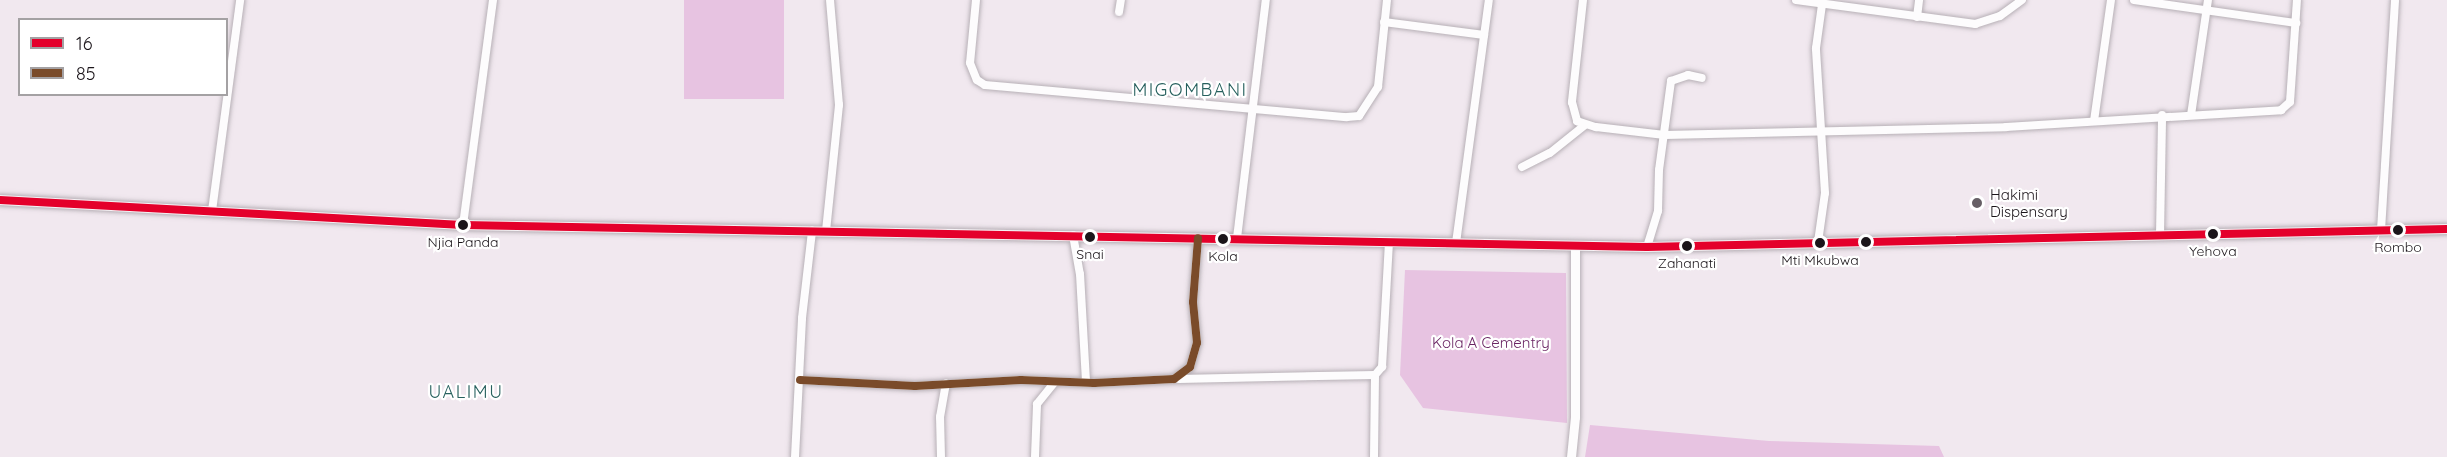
<!DOCTYPE html>
<style>
body{margin:0}
#map{position:relative;width:2447px;height:457px;overflow:hidden;background:#f1e8ef;font-family:Quicksand,sans-serif}
div>[style]{position:absolute}
.green>*{inset:0;background:#e7c3e1;transform-origin:0 0}
.roads{filter:drop-shadow(0 0 2px #b7b0b6) drop-shadow(0 0 2px #b7b0b6)}
.minor>*{height:8px;margin:-4px;padding:0 4px;transform-origin:4px;border-radius:4px;background:#fdfcfd}
.tertiary>*{height:9px;margin:-4.5px;padding:0 4.5px;transform-origin:4.5px;border-radius:4.5px;background:#fdfcfd}
.secondary>*{height:10px;margin:-5px;padding:0 5px;transform-origin:5px;border-radius:5px;background:#f6f2f5}
.bus-1>*{height:8px;margin:-4px;padding:0 4px;transform-origin:4px;border-radius:4px;background:#e4002b}
.bus-2>*{height:8px;margin:-4px;padding:0 4px;transform-origin:4px;border-radius:4px;background:#7a4b2a}
.dots>*{width:16px;height:16px;translate:-50% -50%;box-sizing:border-box;border:3px solid #fff;border-radius:50%}
span{translate:-50% -50%;white-space:nowrap;text-align:center;line-height:1.15;-webkit-text-stroke:4.5px #fff;paint-order:stroke}
.bus-label{font-size:14px;color:#1b151a}
.poi-label{font-size:15px;color:#1b151a}
.left{translate:0 -50%;text-align:left}
.park-label{font-size:15px;color:#6b2564}
.quarter-label{font-size:18px;color:#27605e;letter-spacing:1.5px}
.legend{position:absolute;left:18px;top:18px;width:210px;height:78px;box-sizing:border-box;background:#fff;border:2px solid #a4a1a3;margin:0;padding:8px 10px;list-style:none;font-size:18px;color:#1b151a}
.legend li{display:flex;align-items:center;gap:12px;height:30px}
.legend b{width:30px;border:2px solid #a4a1a3}
</style>
<div id="map">
<div class="green">
<i style="left:684px;top:0;width:100px;height:99px"></i>
<i style="clip-path:polygon(1405px 270px,1566px 273px,1567px 423px,1423px 408px,1400px 375px)"></i>
<i style="clip-path:polygon(1590px 425px,1769px 441px,1939px 446px,1944px 457px,1585px 457px)"></i>
</div>
<div class="roads">
<div class="minor">
<i style="left:976px;top:0;width:63px;rotate:95.4deg"></i>
<i style="left:970px;top:63px;width:18px;rotate:68deg"></i>
<i style="left:977px;top:80px;width:9px;rotate:32deg"></i>
<i style="left:985px;top:85px;width:363px;rotate:5.1deg"></i>
<i style="left:1347px;top:117px;width:12px;rotate:-5deg"></i>
<i style="left:1359px;top:116px;width:35px;rotate:-57deg"></i>
<i style="left:1378px;top:87px;width:87px;rotate:-84.1deg"></i>
<i style="left:1583px;top:0;width:103px;rotate:96.2deg"></i>
<i style="left:1572px;top:102px;width:20px;rotate:75deg"></i>
<i style="left:1577px;top:121px;width:20px;rotate:18deg"></i>
<i style="left:1596px;top:127px;width:69px;rotate:6.6deg"></i>
<i style="left:1665px;top:135px;width:341px;rotate:-1.3deg"></i>
<i style="left:2006px;top:127px;width:276px;rotate:-3.5deg"></i>
<i style="left:2281px;top:110px;width:12px;rotate:-42deg"></i>
<i style="left:2290px;top:102px;width:102px;rotate:-86.1deg"></i>
<i style="left:1796px;top:0;width:181px;rotate:7.6deg"></i>
<i style="left:1975px;top:24px;width:26px;rotate:-18deg"></i>
<i style="left:2000px;top:16px;width:27px;rotate:-36deg"></i>
<i style="left:2134px;top:0;width:164px;rotate:8.1deg"></i>
<i style="left:1119px;top:12px;width:12px;rotate:-81deg"></i>
<i style="left:1917px;top:17px;width:17px;rotate:-83deg"></i>
<i style="left:1384px;top:22px;width:101px;rotate:7.4deg"></i>
<i style="left:2191px;top:115px;width:116px;rotate:-81.6deg"></i>
<i style="left:2094px;top:121px;width:122px;rotate:-82deg"></i>
<i style="left:1522px;top:167px;width:31px;rotate:-27deg"></i>
<i style="left:1550px;top:153px;width:45px;rotate:-38.7deg"></i>
<i style="left:212px;top:211px;width:213px;rotate:-82.4deg"></i>
<i style="left:463px;top:225px;width:227px;rotate:-82.4deg"></i>
<i style="left:2381px;top:230px;width:230px;rotate:-86.5deg"></i>
<i style="left:826px;top:231px;width:127px;rotate:-84.1deg"></i>
<i style="left:839px;top:105px;width:105px;rotate:-94.9deg"></i>
<i style="left:1073px;top:235px;width:40px;rotate:80deg"></i>
<i style="left:1080px;top:274px;width:108px;rotate:86.8deg"></i>
<i style="left:2160px;top:235px;width:120px;rotate:-89deg"></i>
<i style="left:1237px;top:238px;width:240px;rotate:-83.1deg"></i>
<i style="left:1818px;top:242px;width:49px;rotate:-81.9deg"></i>
<i style="left:1825px;top:193px;width:145px;rotate:-93.6deg"></i>
<i style="left:1816px;top:48px;width:43px;rotate:-82.1deg"></i>
<i style="left:1456px;top:243px;width:245px;rotate:-82.3deg"></i>
<i style="left:1647px;top:247px;width:38px;rotate:-73deg"></i>
<i style="left:1658px;top:211px;width:41px;rotate:-88.6deg"></i>
<i style="left:1659px;top:170px;width:90px;rotate:-82.3deg"></i>
<i style="left:1671px;top:81px;width:18px;rotate:-19deg"></i>
<i style="left:1688px;top:75px;width:14px;rotate:12deg"></i>
<i style="left:1179px;top:379px;width:196px;rotate:-1.2deg"></i>
<i style="left:800px;top:380px;width:115px;rotate:3deg"></i>
<i style="left:915px;top:386px;width:106px;rotate:-3.2deg"></i>
<i style="left:1021px;top:380px;width:73px;rotate:2.4deg"></i>
<i style="left:1094px;top:383px;width:80px;rotate:-2.9deg"></i>
<i style="left:1174px;top:379px;width:20px;rotate:-37deg"></i>
<i style="left:1190px;top:367px;width:25px;rotate:-74deg"></i>
<i style="left:1197px;top:343px;width:41px;rotate:-95.6deg"></i>
<i style="left:1193px;top:302px;width:64px;rotate:-85.5deg"></i>
<i style="left:795px;top:457px;width:139px;rotate:-87.1deg"></i>
<i style="left:802px;top:318px;width:88px;rotate:-83.4deg"></i>
<i style="left:941px;top:457px;width:40px;rotate:-91.4deg"></i>
<i style="left:940px;top:417px;width:34px;rotate:-80deg"></i>
<i style="left:1035px;top:457px;width:53px;rotate:-87.8deg"></i>
<i style="left:1037px;top:404px;width:27px;rotate:-51deg"></i>
<i style="left:1374px;top:457px;width:82px;rotate:-89.3deg"></i>
<i style="left:1375px;top:375px;width:11px;rotate:-49deg"></i>
<i style="left:1382px;top:367px;width:126px;rotate:-86.8deg"></i>
</div>
<div class="tertiary">
<i style="left:1571px;top:457px;width:40px;rotate:-84.3deg"></i>
<i style="left:1575px;top:417px;width:172px;rotate:-90deg"></i>
</div>
<div class="secondary">
<i style="left:0;top:200px;width:464px;rotate:3.1deg"></i>
<i style="left:463px;top:225px;width:1184px;rotate:1.06deg"></i>
<i style="left:1647px;top:247px;width:800px;rotate:-1.29deg"></i>
</div>
</div>
<div class="bus-1">
<i style="left:0;top:200px;width:464px;rotate:3.1deg"></i>
<i style="left:463px;top:225px;width:1184px;rotate:1.06deg"></i>
<i style="left:1647px;top:247px;width:800px;rotate:-1.29deg"></i>
</div>
<div class="bus-2">
<i style="left:800px;top:380px;width:115px;rotate:3deg"></i>
<i style="left:915px;top:386px;width:106px;rotate:-3.2deg"></i>
<i style="left:1021px;top:380px;width:73px;rotate:2.4deg"></i>
<i style="left:1094px;top:383px;width:80px;rotate:-2.9deg"></i>
<i style="left:1174px;top:379px;width:20px;rotate:-37deg"></i>
<i style="left:1190px;top:367px;width:25px;rotate:-74deg"></i>
<i style="left:1197px;top:343px;width:41px;rotate:-95.6deg"></i>
<i style="left:1193px;top:302px;width:64px;rotate:-85.5deg"></i>
</div>
<div class="dots">
<i style="left:1977px;top:203px;background:#665f65"></i>
<i style="left:463px;top:225px;background:#1b151a"></i>
<i style="left:2398px;top:230px;background:#1b151a"></i>
<i style="left:2213px;top:234px;background:#1b151a"></i>
<i style="left:1090px;top:237px;background:#1b151a"></i>
<i style="left:1223px;top:239px;background:#1b151a"></i>
<i style="left:1866px;top:242px;background:#1b151a"></i>
<i style="left:1820px;top:243px;background:#1b151a"></i>
<i style="left:1687px;top:246px;background:#1b151a"></i>
</div>
<div class="bus-label">
<span style="left:463px;top:242px">Njia Panda</span>
<span style="left:2398px;top:247px">Rombo</span>
<span style="left:2213px;top:251px">Yehova</span>
<span style="left:1090px;top:254px">Snai</span>
<span style="left:1223px;top:256px">Kola</span>
<span style="left:1820px;top:260px">Mti Mkubwa</span>
<span style="left:1687px;top:263px">Zahanati</span>
</div>
<div class="poi-label">
<span class="left" style="left:1990px;top:203px">Hakimi<br>Dispensary</span>
</div>
<div class="park-label">
<span style="left:1491px;top:343px">Kola A Cementry</span>
</div>
<div class="quarter-label">
<span style="left:1190px;top:90px">MIGOMBANI</span>
<span style="left:466px;top:392px">UALIMU</span>
</div>
<ul class="legend">
<li><b style="height:8px;background:#e4002b"></b>16</li>
<li><b style="height:8px;background:#7a4b2a"></b>85</li>
</ul>
</div>
